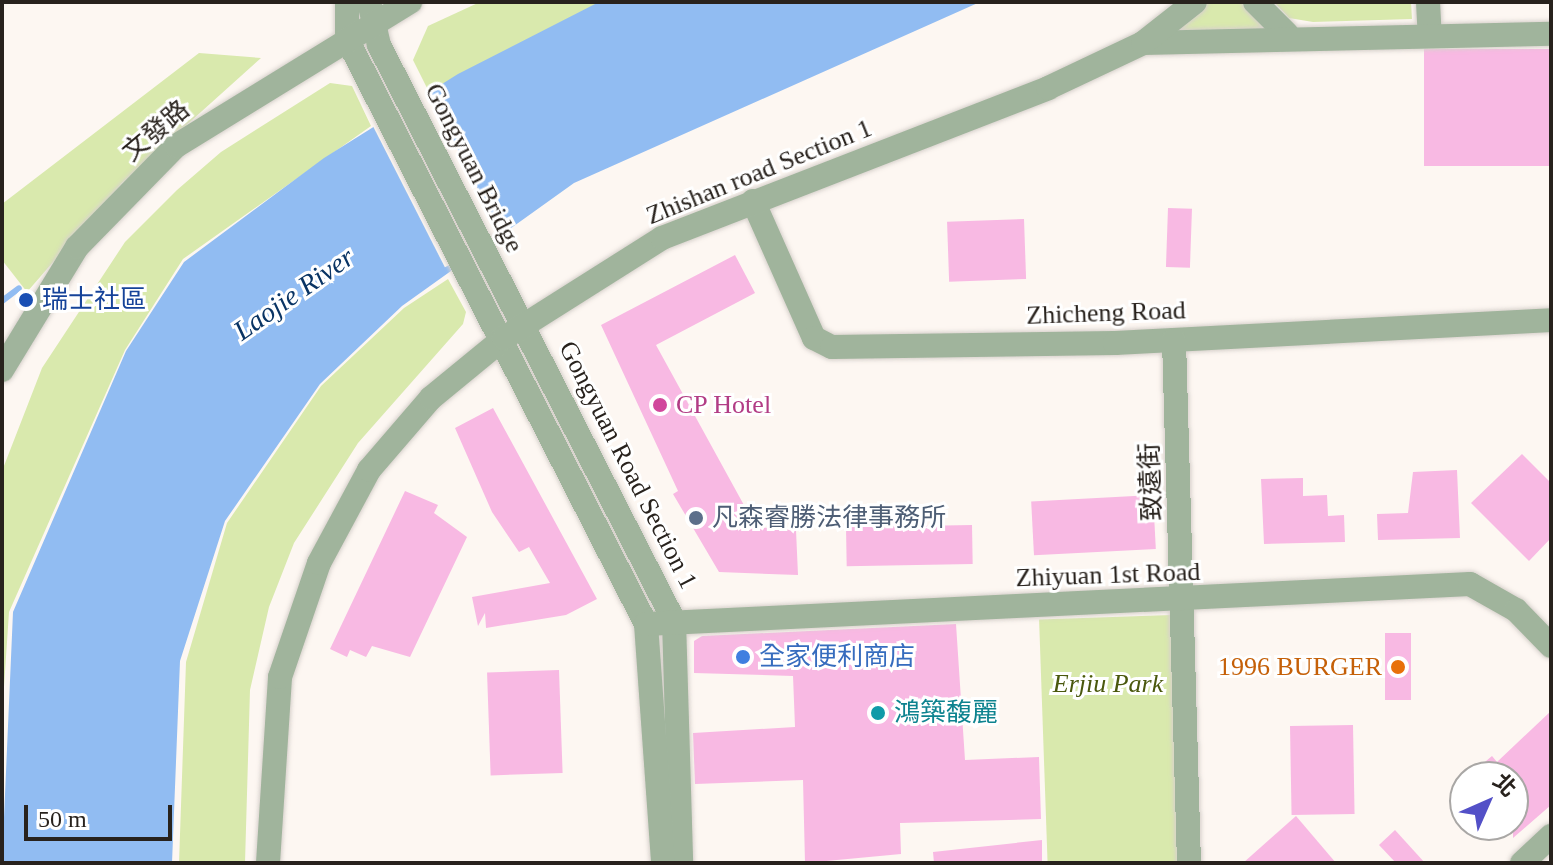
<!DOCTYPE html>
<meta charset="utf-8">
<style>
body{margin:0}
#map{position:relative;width:1553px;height:865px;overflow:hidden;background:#fdf7f2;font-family:"Times New Roman","Noto Sans TC",serif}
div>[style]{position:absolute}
.green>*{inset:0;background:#d9e9ad;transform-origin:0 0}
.water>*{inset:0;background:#91bcf2}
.pier>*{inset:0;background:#fdf7f2;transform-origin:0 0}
.stream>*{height:6px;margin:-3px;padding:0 3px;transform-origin:3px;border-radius:3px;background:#91bcf2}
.building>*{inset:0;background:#f8b9e3;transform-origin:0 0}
.roads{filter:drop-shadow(0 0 2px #d7d1cc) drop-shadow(0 0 2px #d7d1cc)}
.minor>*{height:24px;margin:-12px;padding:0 12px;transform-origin:12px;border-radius:12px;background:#a0b49c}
.dots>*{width:22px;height:22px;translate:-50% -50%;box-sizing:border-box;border:4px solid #fff;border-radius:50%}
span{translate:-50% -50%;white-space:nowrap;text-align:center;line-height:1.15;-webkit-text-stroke:6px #fff;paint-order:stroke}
.street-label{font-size:26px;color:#28221d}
.transit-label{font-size:26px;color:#164399}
.left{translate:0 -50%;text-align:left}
.hotel-label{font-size:26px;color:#b23c85}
.service-label{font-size:26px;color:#4e5e75}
.shop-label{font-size:26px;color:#366cbe}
.food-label{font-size:26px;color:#c56008}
.right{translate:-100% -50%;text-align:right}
.park-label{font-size:26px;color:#4a580d;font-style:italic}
.culture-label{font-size:26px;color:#0d838f}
.water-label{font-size:28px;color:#093464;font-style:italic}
.frame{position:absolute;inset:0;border:4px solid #28221d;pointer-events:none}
.north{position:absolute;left:1449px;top:761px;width:80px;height:80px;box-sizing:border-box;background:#fff;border:2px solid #a9a7a5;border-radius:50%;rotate:45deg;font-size:22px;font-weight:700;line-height:32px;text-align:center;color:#28221d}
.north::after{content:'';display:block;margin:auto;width:28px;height:36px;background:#5350c7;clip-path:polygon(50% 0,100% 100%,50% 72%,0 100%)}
.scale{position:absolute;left:24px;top:805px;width:148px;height:36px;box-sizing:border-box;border:4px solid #28221d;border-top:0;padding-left:10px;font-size:24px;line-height:28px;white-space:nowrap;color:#28221d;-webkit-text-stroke:6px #fff;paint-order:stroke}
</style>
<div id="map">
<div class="green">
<i style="clip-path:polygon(480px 2px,601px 2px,431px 96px,413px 60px,428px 26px)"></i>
<i style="clip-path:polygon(1195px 2px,1255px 2px,1287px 34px,1143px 43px)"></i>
<i style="clip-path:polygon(1274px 2px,1411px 2px,1412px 19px,1313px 22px,1289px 18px)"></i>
<i style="clip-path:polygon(199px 53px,261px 58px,122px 183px,27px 292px,2px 260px,2px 204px)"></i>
<i style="clip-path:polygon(330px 83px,352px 86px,371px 126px,183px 259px,125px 350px,9px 612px,2px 717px,2px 471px,42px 368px,125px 242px,177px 190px,221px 152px)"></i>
<i style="clip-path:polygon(448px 279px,466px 312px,463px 324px,358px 443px,294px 543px,269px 607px,250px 690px,245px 863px,179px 863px,186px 662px,227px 523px,321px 386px,404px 308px)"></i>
<i style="left:1171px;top:615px;width:248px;height:132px;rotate:88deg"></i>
</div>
<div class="water">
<i style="clip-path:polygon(599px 2px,980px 2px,574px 183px,402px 306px,320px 384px,225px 521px,180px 661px,172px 863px,2px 863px,13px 612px,126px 351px,184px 262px,324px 158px,458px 74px)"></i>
</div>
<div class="pier">
<i style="left:427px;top:89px;width:167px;height:65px;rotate:63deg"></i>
</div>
<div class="stream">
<i style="left:2px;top:301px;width:21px;rotate:-37deg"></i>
</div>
<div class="building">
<i style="left:1551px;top:49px;width:117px;height:127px;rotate:90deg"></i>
<i style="left:1168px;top:208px;width:24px;height:59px;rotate:2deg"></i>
<i style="left:1024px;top:219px;width:60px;height:77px;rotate:88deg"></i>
<i style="clip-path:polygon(735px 255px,755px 293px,656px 345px,756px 527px,796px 530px,798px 575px,719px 572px,673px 494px,678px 491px,601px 325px)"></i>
<i style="clip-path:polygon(493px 408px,597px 599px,566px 615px,486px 628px,485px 613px,478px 626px,472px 597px,550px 583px,529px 547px,519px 552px,492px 512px,455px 428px)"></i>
<i style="clip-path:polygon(1522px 454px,1551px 483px,1551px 538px,1529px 561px,1471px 503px)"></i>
<i style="clip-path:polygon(1457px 470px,1460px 538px,1378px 540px,1377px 514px,1408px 513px,1413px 472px)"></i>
<i style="clip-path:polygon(1303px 478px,1303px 496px,1327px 495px,1328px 516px,1344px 515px,1345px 542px,1264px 544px,1261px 479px)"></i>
<i style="clip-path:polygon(405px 491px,438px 505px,434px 513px,467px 537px,410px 657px,372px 646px,366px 657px,350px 650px,347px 657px,330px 649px)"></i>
<i style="left:1153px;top:495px;width:54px;height:122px;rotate:87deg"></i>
<i style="left:972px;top:525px;width:39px;height:126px;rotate:89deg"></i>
<i style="clip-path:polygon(956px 624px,965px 760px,1039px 757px,1041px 819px,900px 823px,901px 854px,805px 863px,803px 780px,695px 784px,693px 733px,795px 727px,793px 676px,694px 673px,694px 641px,702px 636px)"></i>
<i style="left:1385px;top:633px;width:26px;height:67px"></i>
<i style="left:559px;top:670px;width:103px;height:72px;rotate:88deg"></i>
<i style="clip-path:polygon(1551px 711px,1551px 805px,1513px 838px,1513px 777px,1467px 777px,1492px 756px,1497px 762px)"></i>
<i style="left:1353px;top:725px;width:89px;height:63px;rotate:89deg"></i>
<i style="clip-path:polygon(1296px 816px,1336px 863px,1243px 863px)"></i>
<i style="clip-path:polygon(1395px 830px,1425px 863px,1396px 863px,1379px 845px)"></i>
<i style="clip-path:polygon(1042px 840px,1042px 863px,934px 863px,933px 852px)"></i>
</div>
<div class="roads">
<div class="minor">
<i style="left:347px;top:2px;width:37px;rotate:90deg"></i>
<i style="left:369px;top:2px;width:44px;rotate:76.9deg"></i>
<i style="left:379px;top:45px;width:647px;rotate:62.88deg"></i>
<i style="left:674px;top:621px;width:242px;rotate:88.3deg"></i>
<i style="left:1255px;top:2px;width:45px;rotate:45deg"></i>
<i style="left:1428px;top:2px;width:33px;rotate:87deg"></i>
<i style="left:347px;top:39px;width:657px;rotate:62.93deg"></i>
<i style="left:646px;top:624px;width:240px;rotate:85.9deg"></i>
<i style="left:1143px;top:43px;width:408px;rotate:-1.3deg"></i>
<i style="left:753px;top:201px;width:150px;rotate:66deg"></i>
<i style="left:814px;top:338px;width:20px;rotate:27deg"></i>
<i style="left:832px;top:347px;width:283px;rotate:-0.8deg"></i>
<i style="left:1115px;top:343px;width:437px;rotate:-3deg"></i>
<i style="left:1174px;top:340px;width:523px;rotate:88.36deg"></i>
<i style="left:2px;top:370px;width:144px;rotate:-58.6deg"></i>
<i style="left:77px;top:247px;width:141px;rotate:-45.6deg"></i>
<i style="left:176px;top:146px;width:275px;rotate:-31.6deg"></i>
<i style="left:646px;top:624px;width:825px;rotate:-2.78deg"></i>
<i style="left:1470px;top:584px;width:53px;rotate:29.5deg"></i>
<i style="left:1516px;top:610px;width:50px;rotate:45.8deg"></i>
<i style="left:268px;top:863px;width:186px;rotate:-86.3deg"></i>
<i style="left:280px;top:677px;width:120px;rotate:-71.1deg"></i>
<i style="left:319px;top:563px;width:106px;rotate:-61.7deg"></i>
<i style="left:369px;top:470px;width:95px;rotate:-49.3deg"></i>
<i style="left:431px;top:398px;width:94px;rotate:-39.4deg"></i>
<i style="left:504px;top:338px;width:187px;rotate:-32.3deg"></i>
<i style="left:662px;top:238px;width:414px;rotate:-21.2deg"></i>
<i style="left:1048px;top:88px;width:105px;rotate:-25.3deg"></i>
<i style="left:1143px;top:43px;width:66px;rotate:-38.3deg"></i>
<i style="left:1522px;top:863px;width:40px;rotate:-43deg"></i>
</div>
</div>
<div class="dots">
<i style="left:26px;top:300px;background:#1a4fb4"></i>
<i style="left:660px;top:405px;background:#d1479c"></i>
<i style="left:696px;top:518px;background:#5c6f8a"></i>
<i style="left:743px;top:657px;background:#3f7fe0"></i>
<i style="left:1398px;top:667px;background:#e8710a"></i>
<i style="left:878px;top:713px;background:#0f9aa8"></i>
</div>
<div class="street-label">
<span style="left:156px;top:131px;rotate:-40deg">文發路</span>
<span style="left:474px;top:168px;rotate:63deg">Gongyuan Bridge</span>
<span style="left:759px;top:172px;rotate:-22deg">Zhishan road Section 1</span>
<span style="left:1106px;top:313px;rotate:-2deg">Zhicheng Road</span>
<span style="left:628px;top:465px;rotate:63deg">Gongyuan Road Section 1</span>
<span style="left:1151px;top:482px;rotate:-92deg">致遠街</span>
<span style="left:1108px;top:575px;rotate:-2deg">Zhiyuan 1st Road</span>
</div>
<div class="transit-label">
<span class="left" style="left:42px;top:300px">瑞士社區</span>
</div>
<div class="hotel-label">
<span class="left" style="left:676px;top:405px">CP Hotel</span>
</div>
<div class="service-label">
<span class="left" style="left:712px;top:518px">凡森睿勝法律事務所</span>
</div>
<div class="shop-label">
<span class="left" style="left:759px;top:657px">全家便利商店</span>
</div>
<div class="food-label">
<span class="right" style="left:1382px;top:667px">1996 BURGER</span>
</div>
<div class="park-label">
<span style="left:1108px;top:684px">Erjiu Park</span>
</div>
<div class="culture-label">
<span class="left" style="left:894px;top:713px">鴻築馥麗</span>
</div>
<div class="water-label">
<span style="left:294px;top:294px;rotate:-35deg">Laojie River</span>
</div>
<div class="frame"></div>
<div class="north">北</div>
<div class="scale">50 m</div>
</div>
